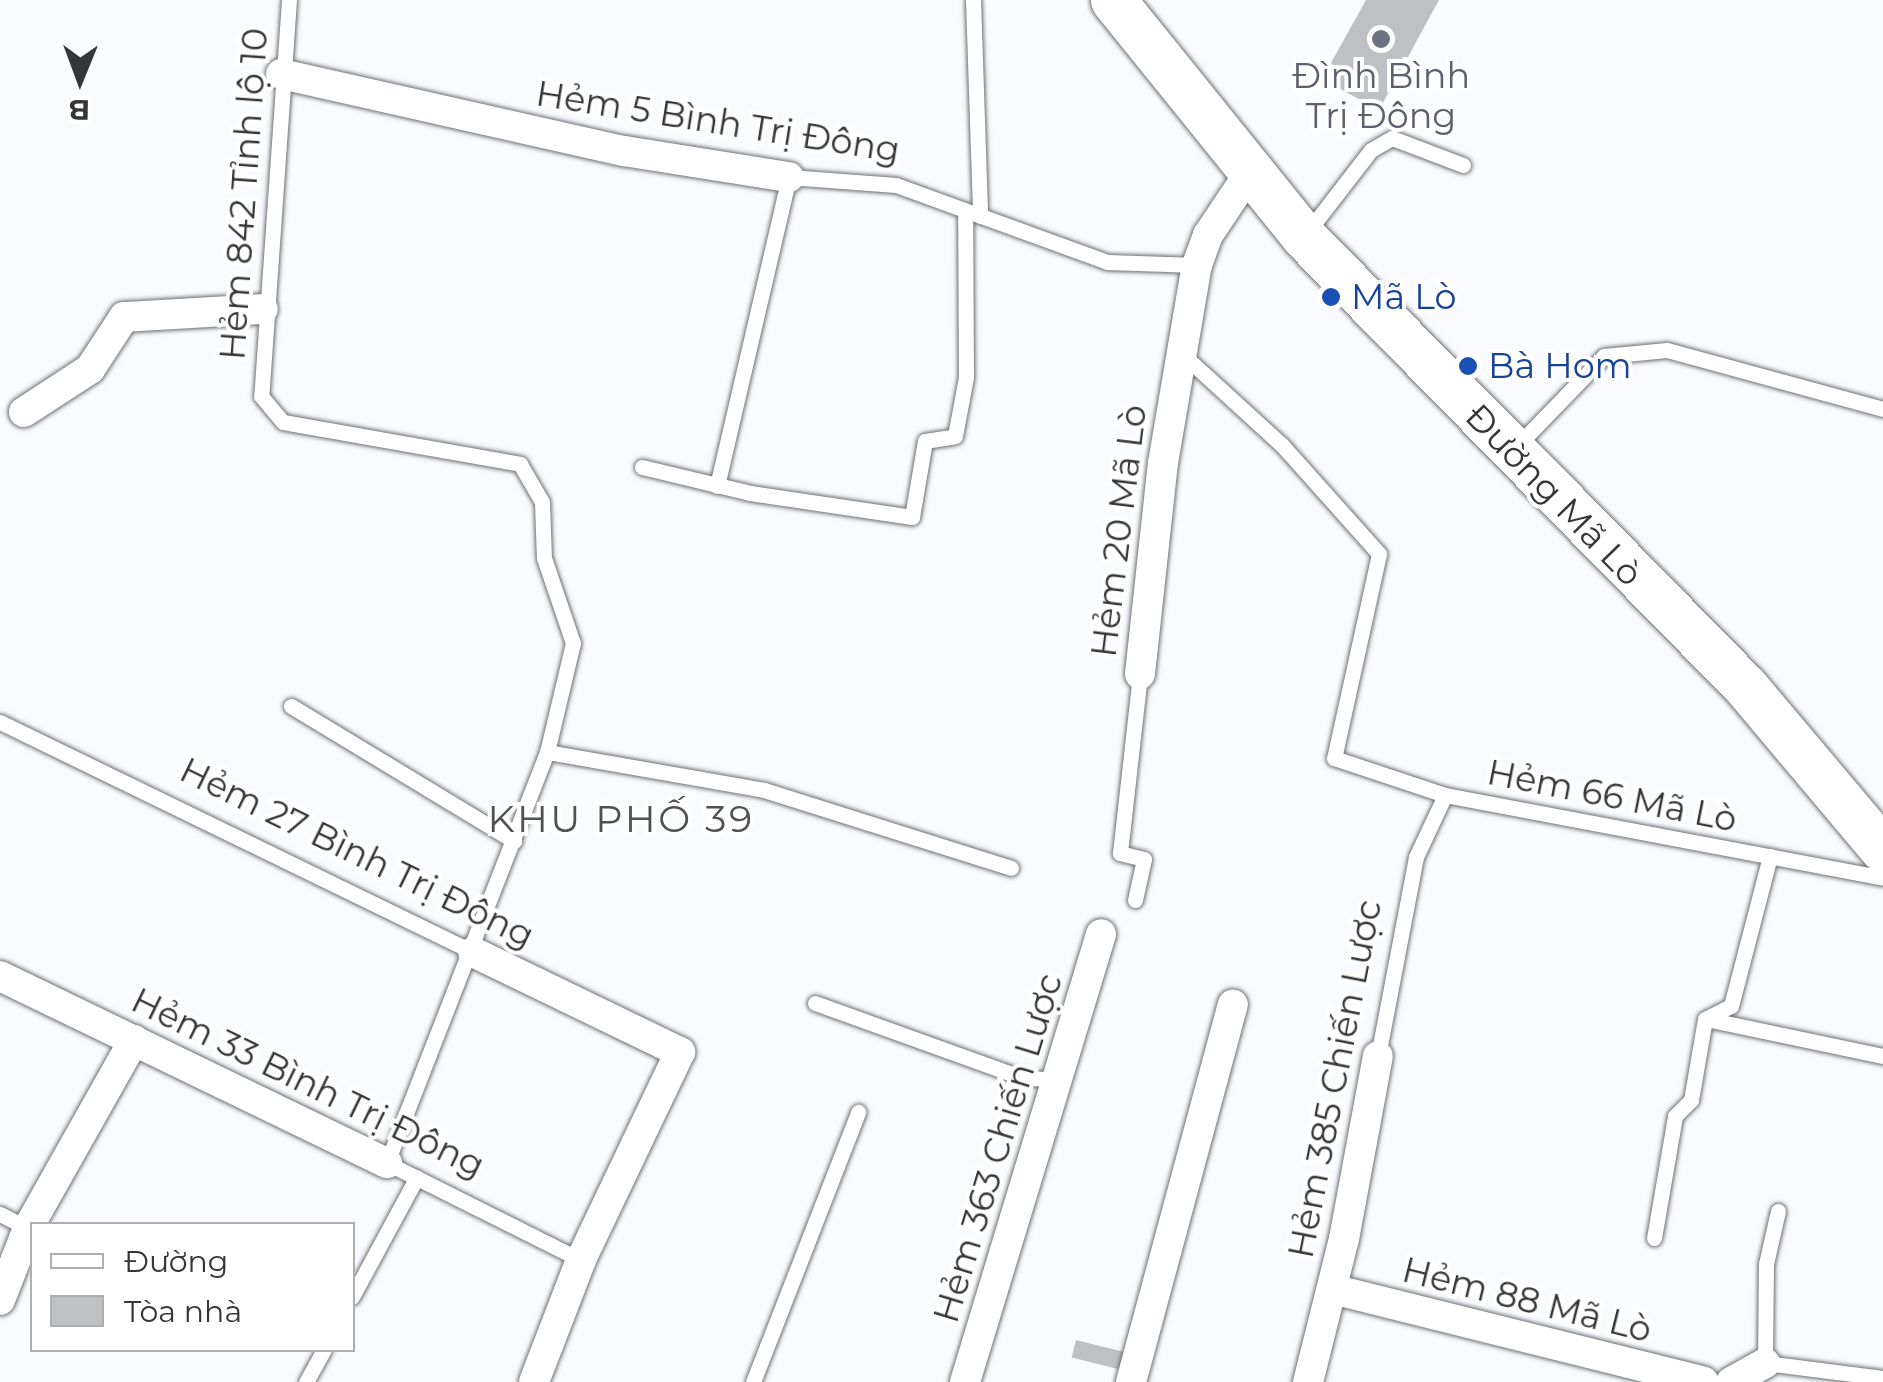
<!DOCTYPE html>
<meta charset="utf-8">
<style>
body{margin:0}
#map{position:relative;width:1883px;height:1382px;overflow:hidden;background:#f9fbfe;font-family:Montserrat,sans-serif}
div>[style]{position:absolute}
.building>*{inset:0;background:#bec0c3;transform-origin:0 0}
.roads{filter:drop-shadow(0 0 2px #6e7073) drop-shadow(0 0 2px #6e7073)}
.lane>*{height:15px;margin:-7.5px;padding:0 7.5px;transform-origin:7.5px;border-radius:7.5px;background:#fff}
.street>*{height:30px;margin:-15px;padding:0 15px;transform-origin:15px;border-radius:15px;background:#fff}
.secondary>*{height:45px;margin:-22.5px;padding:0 22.5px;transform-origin:22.5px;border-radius:22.5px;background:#fff}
.dots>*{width:28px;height:28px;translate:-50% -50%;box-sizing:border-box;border:5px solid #fff;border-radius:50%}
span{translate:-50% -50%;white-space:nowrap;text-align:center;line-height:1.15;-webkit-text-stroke:8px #fff;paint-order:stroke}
.worship-label{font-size:35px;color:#5b616d}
.street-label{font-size:35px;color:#363638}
.transit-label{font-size:35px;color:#164399}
.left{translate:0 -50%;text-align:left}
.neighbourhood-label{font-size:38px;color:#4f5153;letter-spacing:2.5px}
.legend{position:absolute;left:30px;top:1222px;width:325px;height:130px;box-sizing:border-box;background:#fff;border:2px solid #afafaf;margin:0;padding:12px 18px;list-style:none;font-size:30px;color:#363638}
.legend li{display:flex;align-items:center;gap:20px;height:50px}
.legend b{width:50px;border:2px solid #afafaf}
.north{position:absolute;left:30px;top:30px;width:100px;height:100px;-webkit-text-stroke:8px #fff;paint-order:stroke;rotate:181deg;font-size:28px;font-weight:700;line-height:40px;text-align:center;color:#363638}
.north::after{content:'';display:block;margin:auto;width:35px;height:45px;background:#363638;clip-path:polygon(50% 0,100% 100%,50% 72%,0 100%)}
</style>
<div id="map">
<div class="building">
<i style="clip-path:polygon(1366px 0,1439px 0,1379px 110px,1322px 79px)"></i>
<i style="left:1076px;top:1340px;width:55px;height:18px;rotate:14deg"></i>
</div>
<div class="roads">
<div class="lane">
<i style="left:289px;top:0;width:397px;rotate:94deg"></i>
<i style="left:261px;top:396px;width:34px;rotate:50deg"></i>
<i style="left:283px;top:422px;width:241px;rotate:10deg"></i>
<i style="left:520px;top:464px;width:44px;rotate:59.9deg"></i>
<i style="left:542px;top:502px;width:56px;rotate:88deg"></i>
<i style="left:544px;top:558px;width:90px;rotate:71.2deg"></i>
<i style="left:573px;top:643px;width:112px;rotate:103.4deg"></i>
<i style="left:547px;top:752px;width:441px;rotate:111.3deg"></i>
<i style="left:387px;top:1163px;width:217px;rotate:26.6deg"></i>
<i style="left:973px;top:0;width:216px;rotate:88.1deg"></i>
<i style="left:1306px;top:234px;width:106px;rotate:-52.3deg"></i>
<i style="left:1371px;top:150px;width:24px;rotate:-30deg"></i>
<i style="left:1392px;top:138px;width:76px;rotate:20.8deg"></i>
<i style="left:1180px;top:352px;width:138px;rotate:42.4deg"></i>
<i style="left:1282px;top:445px;width:146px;rotate:48.3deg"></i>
<i style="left:1379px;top:554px;width:209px;rotate:102.4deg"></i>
<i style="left:1334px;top:758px;width:117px;rotate:18.4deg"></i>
<i style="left:1445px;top:795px;width:446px;rotate:10.7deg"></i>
<i style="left:1515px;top:448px;width:128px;rotate:-45.9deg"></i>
<i style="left:1604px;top:356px;width:63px;rotate:-5.4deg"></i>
<i style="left:1667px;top:350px;width:224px;rotate:15.3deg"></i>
<i style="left:642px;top:467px;width:111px;rotate:13.5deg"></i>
<i style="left:750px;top:493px;width:164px;rotate:8.4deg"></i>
<i style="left:912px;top:517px;width:77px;rotate:-80.3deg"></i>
<i style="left:925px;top:441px;width:30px;rotate:-9deg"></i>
<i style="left:955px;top:436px;width:60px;rotate:-79.4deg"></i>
<i style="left:966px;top:377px;width:164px;rotate:-90.3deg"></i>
<i style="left:717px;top:486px;width:317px;rotate:-76.9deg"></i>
<i style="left:789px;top:177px;width:107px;rotate:4.3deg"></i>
<i style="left:896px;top:185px;width:225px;rotate:20deg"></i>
<i style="left:1107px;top:262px;width:90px;rotate:1.9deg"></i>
<i style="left:291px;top:706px;width:261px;rotate:31.2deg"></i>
<i style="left:0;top:722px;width:526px;rotate:25.93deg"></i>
<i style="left:547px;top:752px;width:220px;rotate:9.9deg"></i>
<i style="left:764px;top:790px;width:259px;rotate:17.5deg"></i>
<i style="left:1135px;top:900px;width:42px;rotate:-77.6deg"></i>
<i style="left:1144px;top:859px;width:25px;rotate:-166deg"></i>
<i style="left:1120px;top:853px;width:180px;rotate:-83.6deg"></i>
<i style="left:815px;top:1003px;width:219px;rotate:19.8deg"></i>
<i style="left:1021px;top:1077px;width:36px;rotate:5deg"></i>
<i style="left:1706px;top:1019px;width:181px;rotate:11.8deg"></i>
<i style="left:1378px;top:1056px;width:203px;rotate:-79.2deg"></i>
<i style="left:1416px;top:857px;width:68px;rotate:-64.9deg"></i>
<i style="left:1778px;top:1211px;width:54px;rotate:102.8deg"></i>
<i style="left:1766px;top:1264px;width:99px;rotate:90.6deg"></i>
<i style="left:1765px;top:1363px;width:119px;rotate:7.2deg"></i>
<i style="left:0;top:1214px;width:31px;rotate:27deg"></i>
<i style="left:1654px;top:1238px;width:124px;rotate:-80.2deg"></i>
<i style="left:1675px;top:1116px;width:23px;rotate:-45deg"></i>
<i style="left:1691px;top:1100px;width:82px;rotate:-80.2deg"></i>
<i style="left:1705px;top:1019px;width:29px;rotate:-27deg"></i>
<i style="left:1731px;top:1006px;width:155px;rotate:-75.4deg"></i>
<i style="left:352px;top:1297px;width:136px;rotate:-61.6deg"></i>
<i style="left:306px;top:1382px;width:37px;rotate:-61deg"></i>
<i style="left:753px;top:1382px;width:290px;rotate:-68.7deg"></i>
</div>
<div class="street">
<i style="left:281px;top:74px;width:352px;rotate:12.7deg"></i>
<i style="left:624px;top:151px;width:167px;rotate:9deg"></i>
<i style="left:24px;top:412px;width:79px;rotate:-33.1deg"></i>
<i style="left:90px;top:369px;width:62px;rotate:-56.8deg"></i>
<i style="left:124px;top:317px;width:139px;rotate:-3.3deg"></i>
<i style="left:1140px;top:674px;width:212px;rotate:-83.8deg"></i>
<i style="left:1163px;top:463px;width:201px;rotate:-80.3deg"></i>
<i style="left:1197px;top:265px;width:32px;rotate:-70deg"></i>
<i style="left:1208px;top:235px;width:79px;rotate:-56.3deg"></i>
<i style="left:473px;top:952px;width:230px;rotate:25.8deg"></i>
<i style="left:680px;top:1052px;width:230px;rotate:115.5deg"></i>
<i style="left:581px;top:1260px;width:131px;rotate:111.1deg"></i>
<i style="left:0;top:976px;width:430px;rotate:25.8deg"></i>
<i style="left:1332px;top:1289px;width:383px;rotate:14deg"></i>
<i style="left:0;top:1300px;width:77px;rotate:-68.7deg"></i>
<i style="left:28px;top:1228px;width:216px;rotate:-60.6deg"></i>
<i style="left:965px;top:1382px;width:468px;rotate:-73.1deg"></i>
<i style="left:1131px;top:1382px;width:391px;rotate:-74.9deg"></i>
<i style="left:1308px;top:1382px;width:147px;rotate:-75.9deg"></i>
<i style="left:1344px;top:1239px;width:186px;rotate:-79.5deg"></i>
<i style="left:1731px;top:1382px;width:39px;rotate:-29deg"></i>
</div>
<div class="secondary">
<i style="left:1113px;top:0;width:304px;rotate:51.1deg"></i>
<i style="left:1304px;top:237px;width:629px;rotate:45.52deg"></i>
<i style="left:1745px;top:686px;width:214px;rotate:49.9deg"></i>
</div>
</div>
<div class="dots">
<i style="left:1381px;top:39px;background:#6b7280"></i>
<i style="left:1331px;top:297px;background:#1a4fb4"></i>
<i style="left:1468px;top:366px;background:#1a4fb4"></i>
</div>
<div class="worship-label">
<span style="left:1381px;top:96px">Đình Bình<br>Trị Đông</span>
</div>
<div class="street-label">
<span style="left:718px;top:122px;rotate:9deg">Hẻm 5 Bình Trị Đông</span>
<span style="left:244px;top:194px;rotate:-86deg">Hẻm 842 Tỉnh lộ 10</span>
<span style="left:1554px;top:495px;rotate:46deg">Đường Mã Lò</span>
<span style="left:1119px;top:531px;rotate:-83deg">Hẻm 20 Mã Lò</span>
<span style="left:1612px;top:796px;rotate:11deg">Hẻm 66 Mã Lò</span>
<span style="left:357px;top:853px;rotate:26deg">Hẻm 27 Bình Trị Đông</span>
<span style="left:1335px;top:1079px;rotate:-79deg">Hẻm 385 Chiến Lược</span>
<span style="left:308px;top:1083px;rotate:26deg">Hẻm 33 Bình Trị Đông</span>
<span style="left:998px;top:1148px;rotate:-73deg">Hẻm 363 Chiến Lược</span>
<span style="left:1527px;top:1300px;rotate:14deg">Hẻm 88 Mã Lò</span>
</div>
<div class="transit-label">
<span class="left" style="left:1351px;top:297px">Mã Lò</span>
<span class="left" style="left:1488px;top:366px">Bà Hom</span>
</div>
<div class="neighbourhood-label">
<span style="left:621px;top:819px">KHU PHỐ 39</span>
</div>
<ul class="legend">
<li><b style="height:12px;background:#fff"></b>Đường</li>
<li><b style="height:28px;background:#bec0c3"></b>Tòa nhà</li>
</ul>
<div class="north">B</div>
</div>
